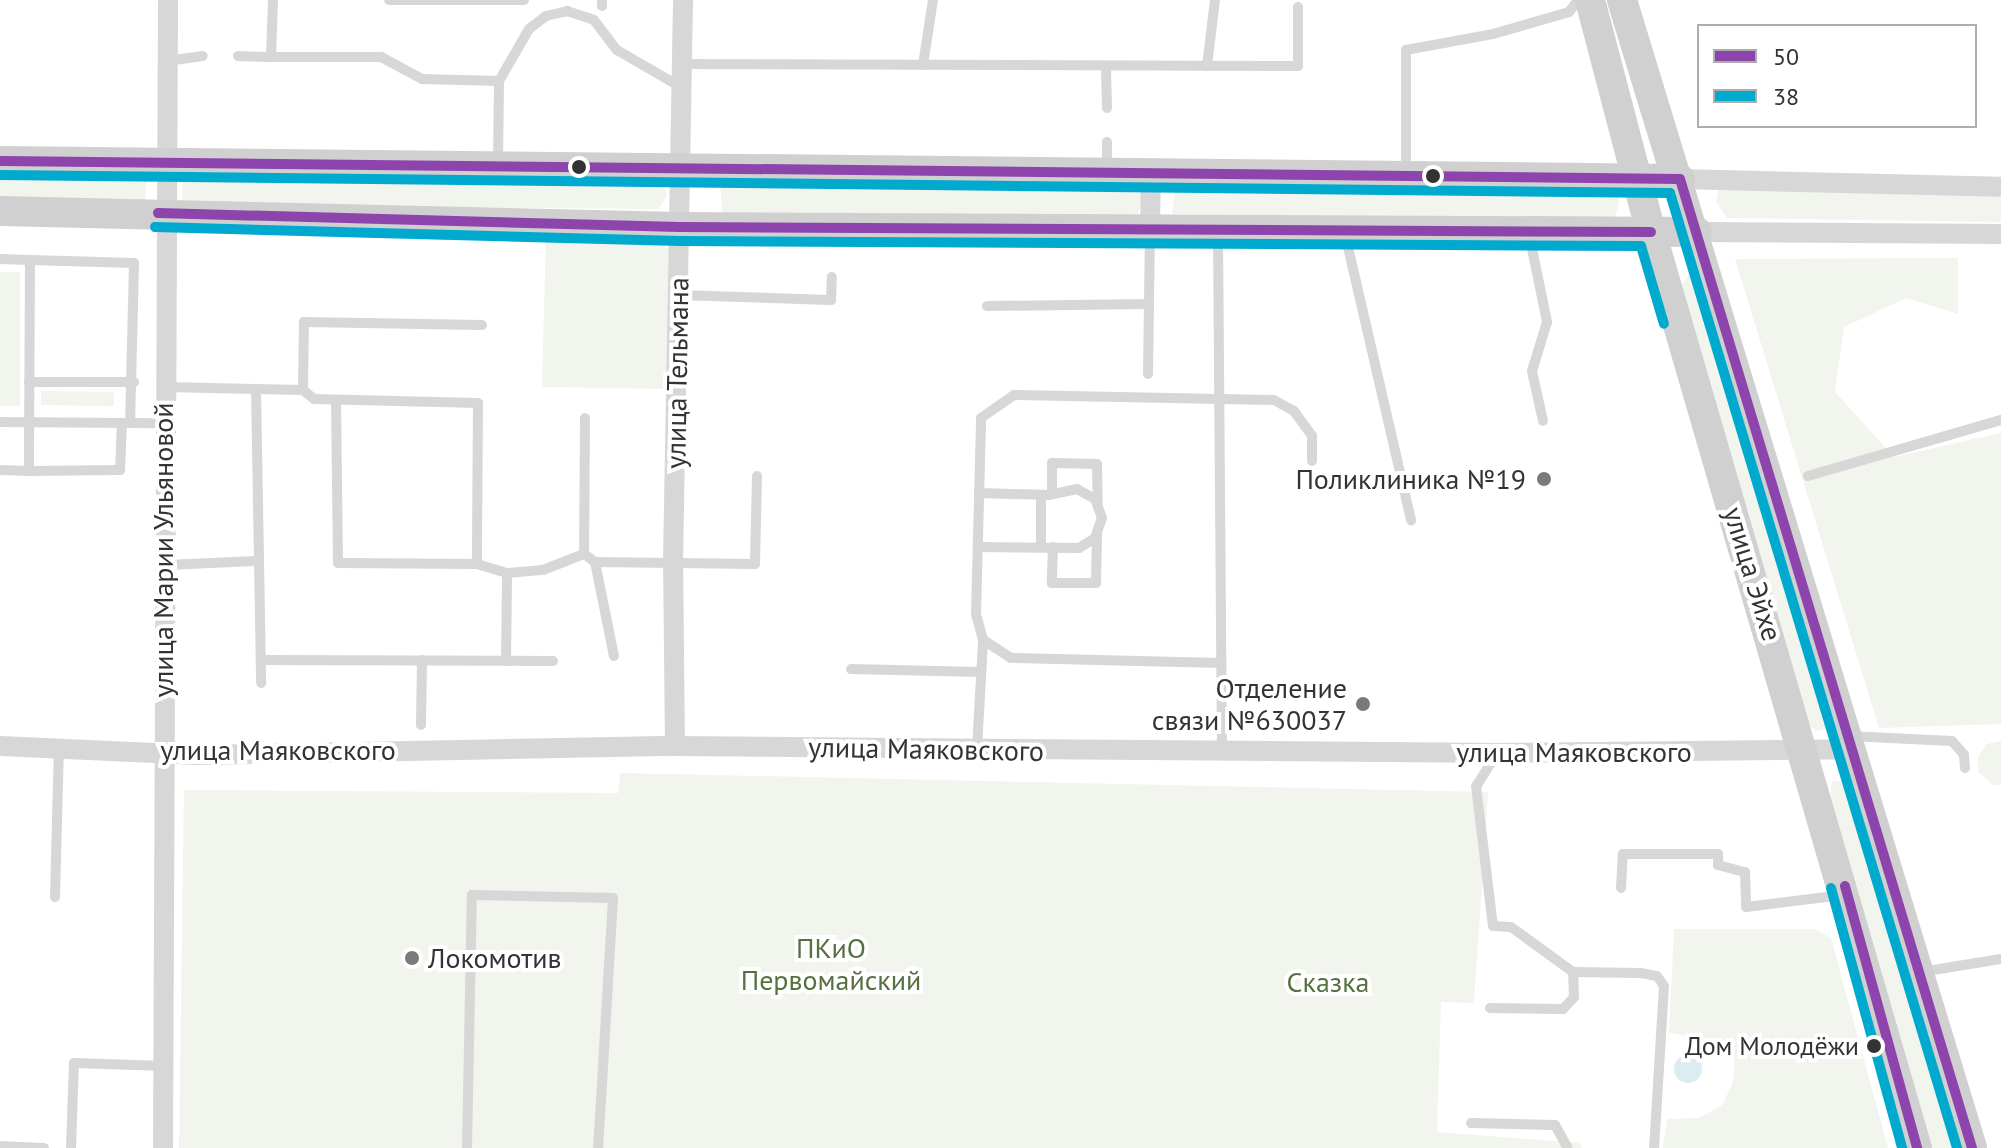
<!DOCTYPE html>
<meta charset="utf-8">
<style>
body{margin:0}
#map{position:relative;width:2001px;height:1148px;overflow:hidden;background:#fff;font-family:"PT Sans",sans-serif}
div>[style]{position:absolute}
.green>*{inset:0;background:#f1f5ed;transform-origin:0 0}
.water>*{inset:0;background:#ddebf3}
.round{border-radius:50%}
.lane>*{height:10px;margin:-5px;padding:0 5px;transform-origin:5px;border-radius:5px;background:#d7d7d7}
.street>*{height:20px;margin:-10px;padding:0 10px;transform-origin:10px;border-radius:10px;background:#d7d7d7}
.secondary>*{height:30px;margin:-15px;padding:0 15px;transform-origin:15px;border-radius:15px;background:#d0d0d0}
.bus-1>*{height:10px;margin:-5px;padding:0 5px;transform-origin:5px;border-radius:5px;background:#8e44ad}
.bus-2>*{height:10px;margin:-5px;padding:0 5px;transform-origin:5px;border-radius:5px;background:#00a9ce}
.dots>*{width:22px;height:22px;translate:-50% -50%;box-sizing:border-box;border:4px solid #fff;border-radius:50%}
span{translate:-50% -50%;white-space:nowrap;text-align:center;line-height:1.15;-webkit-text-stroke:8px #fff;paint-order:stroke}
.bus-label{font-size:26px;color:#333}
.right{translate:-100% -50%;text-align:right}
.street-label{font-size:28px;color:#333}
.poi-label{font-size:28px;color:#333}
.left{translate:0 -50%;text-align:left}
.park-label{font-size:28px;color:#56703f}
.legend{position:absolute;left:1697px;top:24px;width:280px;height:104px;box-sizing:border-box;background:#fff;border:2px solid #adadad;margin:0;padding:10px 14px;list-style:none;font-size:24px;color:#333}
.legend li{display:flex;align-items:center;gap:16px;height:40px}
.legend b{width:40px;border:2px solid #adadad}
</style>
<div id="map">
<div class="green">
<i style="left:0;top:165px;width:146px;height:40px;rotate:1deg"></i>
<i style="clip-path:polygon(183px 176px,660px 178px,667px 195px,659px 209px,189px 205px,182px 199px)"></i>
<i style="clip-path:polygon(720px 176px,1139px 180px,1145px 192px,1137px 216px,722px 214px)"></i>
<i style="clip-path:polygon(1176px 186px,1618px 191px,1619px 202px,1615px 218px,1608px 219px,1172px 214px)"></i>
<i style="clip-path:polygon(1719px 186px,2001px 193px,2001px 222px,1727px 218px,1716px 202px)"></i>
<i style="clip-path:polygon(546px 235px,654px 239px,674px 253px,670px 389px,542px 387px)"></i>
<i style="clip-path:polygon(1958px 258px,1958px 314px,1906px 298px,1844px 327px,1835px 392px,1894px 457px,2001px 433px,2001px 724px,1879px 728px,1735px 259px)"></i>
<i style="left:0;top:272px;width:20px;height:134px"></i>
<i style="clip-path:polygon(1699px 272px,1830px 728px,1817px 731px,1806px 723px,1682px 285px,1689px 274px)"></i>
<i style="left:41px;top:391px;width:73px;height:14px;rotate:1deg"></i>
<i style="clip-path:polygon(2001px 741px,2001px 785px,1993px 785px,1978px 772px,1978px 757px,1987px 744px)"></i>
<i style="clip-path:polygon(620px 773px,1488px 792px,1474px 1003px,1441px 1002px,1437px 1132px,1579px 1143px,1583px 1148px,179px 1148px,184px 790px,618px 793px)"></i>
<i style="clip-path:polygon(1832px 781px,1851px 781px,1960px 1148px,1931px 1148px,1830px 800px)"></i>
<i style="clip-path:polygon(1674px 929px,1814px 929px,1831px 938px,1888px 1148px,1663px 1148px,1667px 1119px,1699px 1118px,1722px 1105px,1733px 1083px,1735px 1061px,1728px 1046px,1718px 1041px,1669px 1033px)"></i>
</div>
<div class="water">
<i class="round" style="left:1674px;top:1055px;width:28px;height:28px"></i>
</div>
<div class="lane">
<i style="left:273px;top:0;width:57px;rotate:92deg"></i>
<i style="left:271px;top:57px;width:110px"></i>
<i style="left:381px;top:57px;width:47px;rotate:28.2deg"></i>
<i style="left:422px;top:79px;width:77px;rotate:1.5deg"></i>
<i style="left:499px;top:81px;width:84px;rotate:90.7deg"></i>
<i style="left:389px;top:0;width:135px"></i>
<i style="left:602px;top:6px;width:6px;rotate:-90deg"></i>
<i style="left:238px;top:56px;width:33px;rotate:2deg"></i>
<i style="left:167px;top:61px;width:36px;rotate:-8deg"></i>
<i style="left:680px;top:64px;width:618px;rotate:0.19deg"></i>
<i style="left:1298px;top:66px;width:59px;rotate:-90deg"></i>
<i style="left:923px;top:65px;width:66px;rotate:-81.3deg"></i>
<i style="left:1207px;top:66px;width:66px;rotate:-83.1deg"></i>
<i style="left:1106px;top:68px;width:40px;rotate:88.6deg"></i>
<i style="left:499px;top:81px;width:60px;rotate:-60deg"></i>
<i style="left:529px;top:29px;width:21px;rotate:-37deg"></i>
<i style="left:546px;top:16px;width:22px;rotate:-13deg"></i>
<i style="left:567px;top:11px;width:28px;rotate:18deg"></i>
<i style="left:594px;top:20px;width:38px;rotate:53deg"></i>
<i style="left:617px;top:50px;width:72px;rotate:30.1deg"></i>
<i style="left:1107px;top:142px;width:27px;rotate:90deg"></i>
<i style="left:1406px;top:174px;width:124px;rotate:-90deg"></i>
<i style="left:1406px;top:50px;width:88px;rotate:-10.4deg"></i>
<i style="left:1493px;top:34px;width:79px;rotate:-16.1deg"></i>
<i style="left:1569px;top:12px;width:15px;rotate:-53deg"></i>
<i style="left:1218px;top:233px;width:518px;rotate:89.56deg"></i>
<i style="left:1345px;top:234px;width:294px;rotate:77deg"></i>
<i style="left:1529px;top:234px;width:90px;rotate:78.4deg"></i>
<i style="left:1547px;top:322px;width:51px;rotate:107deg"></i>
<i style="left:1532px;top:371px;width:51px;rotate:77.6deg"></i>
<i style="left:0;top:259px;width:30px;rotate:2deg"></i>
<i style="left:30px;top:260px;width:211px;rotate:90.3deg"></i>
<i style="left:29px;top:471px;width:29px;rotate:-178deg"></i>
<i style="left:30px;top:260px;width:104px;rotate:1.7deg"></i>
<i style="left:134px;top:263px;width:160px;rotate:91.4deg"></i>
<i style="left:679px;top:295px;width:152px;rotate:1.9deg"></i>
<i style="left:831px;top:300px;width:23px;rotate:-88deg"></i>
<i style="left:987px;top:306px;width:161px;rotate:-0.7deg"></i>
<i style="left:1148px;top:374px;width:142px;rotate:-89.2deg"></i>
<i style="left:29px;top:382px;width:105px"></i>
<i style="left:164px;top:387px;width:139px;rotate:1.2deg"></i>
<i style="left:303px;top:390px;width:14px;rotate:39deg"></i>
<i style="left:314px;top:399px;width:164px;rotate:1.4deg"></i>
<i style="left:478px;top:403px;width:161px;rotate:90.4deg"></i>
<i style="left:256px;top:389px;width:294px;rotate:89deg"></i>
<i style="left:303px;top:390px;width:68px;rotate:-89.2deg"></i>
<i style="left:304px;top:322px;width:178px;rotate:1deg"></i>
<i style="left:336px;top:400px;width:163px;rotate:89.3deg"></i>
<i style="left:338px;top:563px;width:139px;rotate:0.4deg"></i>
<i style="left:477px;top:564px;width:31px;rotate:17deg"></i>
<i style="left:507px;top:573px;width:36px;rotate:-5deg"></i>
<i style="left:543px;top:570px;width:44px;rotate:-21.3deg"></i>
<i style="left:585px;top:418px;width:136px;rotate:90.4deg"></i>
<i style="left:584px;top:554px;width:14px;rotate:36deg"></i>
<i style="left:595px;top:562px;width:160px;rotate:0.7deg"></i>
<i style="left:755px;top:564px;width:88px;rotate:-88.7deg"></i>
<i style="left:0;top:422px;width:163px;rotate:0.4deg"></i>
<i style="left:29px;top:471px;width:91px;rotate:-0.6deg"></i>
<i style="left:120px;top:470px;width:47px;rotate:-87.6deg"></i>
<i style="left:1808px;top:476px;width:201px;rotate:-16.2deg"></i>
<i style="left:1052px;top:494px;width:31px;rotate:-90deg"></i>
<i style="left:1052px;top:463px;width:45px;rotate:1.3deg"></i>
<i style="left:1097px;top:464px;width:39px;rotate:89deg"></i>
<i style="left:978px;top:547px;width:101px;rotate:0.6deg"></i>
<i style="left:1079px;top:548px;width:19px;rotate:-32deg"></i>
<i style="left:1095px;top:538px;width:21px;rotate:-71deg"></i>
<i style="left:1102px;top:518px;width:20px;rotate:-110deg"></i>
<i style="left:1095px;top:499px;width:21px;rotate:-151deg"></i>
<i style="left:1077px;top:489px;width:29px;rotate:168deg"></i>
<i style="left:1049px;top:495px;width:70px;rotate:-178.4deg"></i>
<i style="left:1041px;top:547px;width:52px;rotate:-90deg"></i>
<i style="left:1053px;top:547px;width:36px;rotate:92deg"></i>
<i style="left:1052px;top:583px;width:44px"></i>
<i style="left:1096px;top:583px;width:49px;rotate:-88.8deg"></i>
<i style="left:595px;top:562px;width:96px;rotate:78.6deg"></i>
<i style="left:166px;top:565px;width:93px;rotate:-2.5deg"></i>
<i style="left:261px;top:660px;width:292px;rotate:0.2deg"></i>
<i style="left:506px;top:661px;width:88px;rotate:-89.3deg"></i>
<i style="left:1221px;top:663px;width:210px;rotate:-178.6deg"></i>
<i style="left:1011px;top:658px;width:33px;rotate:-147deg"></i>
<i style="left:983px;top:640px;width:27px;rotate:-105deg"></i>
<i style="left:976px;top:614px;width:196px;rotate:-88.5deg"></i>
<i style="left:981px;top:418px;width:40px;rotate:-34.9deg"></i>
<i style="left:1014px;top:395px;width:260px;rotate:1.1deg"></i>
<i style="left:1274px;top:400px;width:23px;rotate:29deg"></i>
<i style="left:1294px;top:411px;width:31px;rotate:54deg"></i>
<i style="left:1312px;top:436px;width:25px;rotate:90deg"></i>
<i style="left:851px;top:669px;width:130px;rotate:1.3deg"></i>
<i style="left:421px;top:725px;width:65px;rotate:-89.1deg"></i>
<i style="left:1849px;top:736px;width:103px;rotate:2.8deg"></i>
<i style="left:1952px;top:741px;width:18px;rotate:49deg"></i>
<i style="left:1964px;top:755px;width:13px;rotate:86deg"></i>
<i style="left:977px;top:749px;width:109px;rotate:-86.8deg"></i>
<i style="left:1497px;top:753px;width:39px;rotate:122deg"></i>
<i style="left:1476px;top:786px;width:141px;rotate:83.1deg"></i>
<i style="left:1493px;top:926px;width:18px;rotate:3deg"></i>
<i style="left:1511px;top:927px;width:77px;rotate:36deg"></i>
<i style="left:1573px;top:972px;width:68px;rotate:0.8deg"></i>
<i style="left:1641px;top:973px;width:16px;rotate:11deg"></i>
<i style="left:1657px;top:976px;width:12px;rotate:55deg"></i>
<i style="left:1664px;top:986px;width:162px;rotate:93.5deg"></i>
<i style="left:1621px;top:888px;width:34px;rotate:-87deg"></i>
<i style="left:1623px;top:854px;width:95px"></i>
<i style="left:1718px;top:854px;width:11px;rotate:90deg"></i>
<i style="left:1718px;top:865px;width:28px;rotate:15deg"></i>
<i style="left:1745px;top:872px;width:35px;rotate:88deg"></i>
<i style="left:1746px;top:907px;width:97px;rotate:-7.1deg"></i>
<i style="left:55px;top:897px;width:149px;rotate:-88.5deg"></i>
<i style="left:1921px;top:972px;width:81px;rotate:-9.2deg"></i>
<i style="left:1490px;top:1008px;width:73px;rotate:0.8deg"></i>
<i style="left:1563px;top:1009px;width:16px;rotate:-47deg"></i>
<i style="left:1574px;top:997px;width:25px;rotate:-92deg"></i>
<i style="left:1471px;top:1123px;width:84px;rotate:1.4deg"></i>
<i style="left:1555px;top:1125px;width:26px;rotate:61deg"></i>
<i style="left:0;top:1146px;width:44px;rotate:2.6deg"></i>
<i style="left:71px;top:1148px;width:85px;rotate:-88deg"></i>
<i style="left:74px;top:1063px;width:91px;rotate:1.9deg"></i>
<i style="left:467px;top:1148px;width:253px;rotate:-88.9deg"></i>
<i style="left:472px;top:895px;width:141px;rotate:1.2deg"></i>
<i style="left:613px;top:898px;width:250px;rotate:93.4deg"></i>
</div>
<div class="street">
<i style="left:1680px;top:179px;width:321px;rotate:1.4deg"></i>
<i style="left:1150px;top:226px;width:54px;rotate:-88.9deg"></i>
<i style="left:1697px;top:232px;width:304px;rotate:0.4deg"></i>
<i style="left:0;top:746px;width:198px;rotate:2.6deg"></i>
<i style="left:198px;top:755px;width:477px;rotate:-1.1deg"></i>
<i style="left:675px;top:746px;width:822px;rotate:0.49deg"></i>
<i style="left:1497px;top:753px;width:355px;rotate:-0.6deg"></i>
<i style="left:675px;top:746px;width:183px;rotate:-90.6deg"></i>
<i style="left:673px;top:563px;width:563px;rotate:-88.98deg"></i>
<i style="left:163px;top:1148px;width:1148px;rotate:-89.75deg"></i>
</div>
<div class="secondary">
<i style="left:1590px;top:0;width:240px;rotate:75.3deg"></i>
<i style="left:1651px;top:232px;width:954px;rotate:73.81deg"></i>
<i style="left:1622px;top:0;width:1200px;rotate:73.04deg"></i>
<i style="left:0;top:161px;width:1680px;rotate:0.61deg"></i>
<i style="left:0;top:211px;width:680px;rotate:1.35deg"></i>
<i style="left:680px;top:227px;width:1017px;rotate:0.28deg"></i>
</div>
<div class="bus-1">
<i style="left:0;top:161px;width:1680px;rotate:0.61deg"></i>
<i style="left:1680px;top:179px;width:1012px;rotate:73.23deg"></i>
<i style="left:158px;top:213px;width:522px;rotate:1.54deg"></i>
<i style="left:680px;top:227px;width:971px;rotate:0.3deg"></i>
<i style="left:1845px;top:886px;width:272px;rotate:74.6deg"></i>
</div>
<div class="bus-2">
<i style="left:0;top:175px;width:1670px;rotate:0.62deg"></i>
<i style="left:1670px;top:193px;width:997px;rotate:73.27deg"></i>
<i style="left:155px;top:227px;width:525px;rotate:1.53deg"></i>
<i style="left:680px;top:241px;width:961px;rotate:0.3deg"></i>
<i style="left:1641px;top:246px;width:81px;rotate:73.6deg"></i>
<i style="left:1831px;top:888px;width:270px;rotate:74.7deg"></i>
</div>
<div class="dots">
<i style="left:579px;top:167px;background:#333"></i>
<i style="left:1433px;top:176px;background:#333"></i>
<i style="left:1544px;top:479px;background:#7a7a7a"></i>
<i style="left:1363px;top:704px;background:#7a7a7a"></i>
<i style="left:412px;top:958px;background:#7a7a7a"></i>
<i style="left:1874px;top:1046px;background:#333"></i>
</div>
<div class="bus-label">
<span class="right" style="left:1859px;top:1046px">Дом Молодёжи</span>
</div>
<div class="street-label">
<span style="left:677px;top:373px;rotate:-89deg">улица Тельмана</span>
<span style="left:163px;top:550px;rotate:-90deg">улица Марии Ульяновой</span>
<span style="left:1753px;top:574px;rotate:73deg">улица Эйхе</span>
<span style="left:926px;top:749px;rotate:1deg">улица Маяковского</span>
<span style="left:278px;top:750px">улица Маяковского</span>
<span style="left:1574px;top:752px">улица Маяковского</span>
</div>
<div class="poi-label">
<span class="right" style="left:1526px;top:479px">Поликлиника №19</span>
<span class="right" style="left:1347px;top:704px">Отделение<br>связи №630037</span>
<span class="left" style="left:428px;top:958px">Локомотив</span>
</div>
<div class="park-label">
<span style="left:831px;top:964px">ПКиО<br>Первомайский</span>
<span style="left:1328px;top:982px">Сказка</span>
</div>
<ul class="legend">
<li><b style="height:10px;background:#8e44ad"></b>50</li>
<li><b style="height:10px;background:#00a9ce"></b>38</li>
</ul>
</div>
